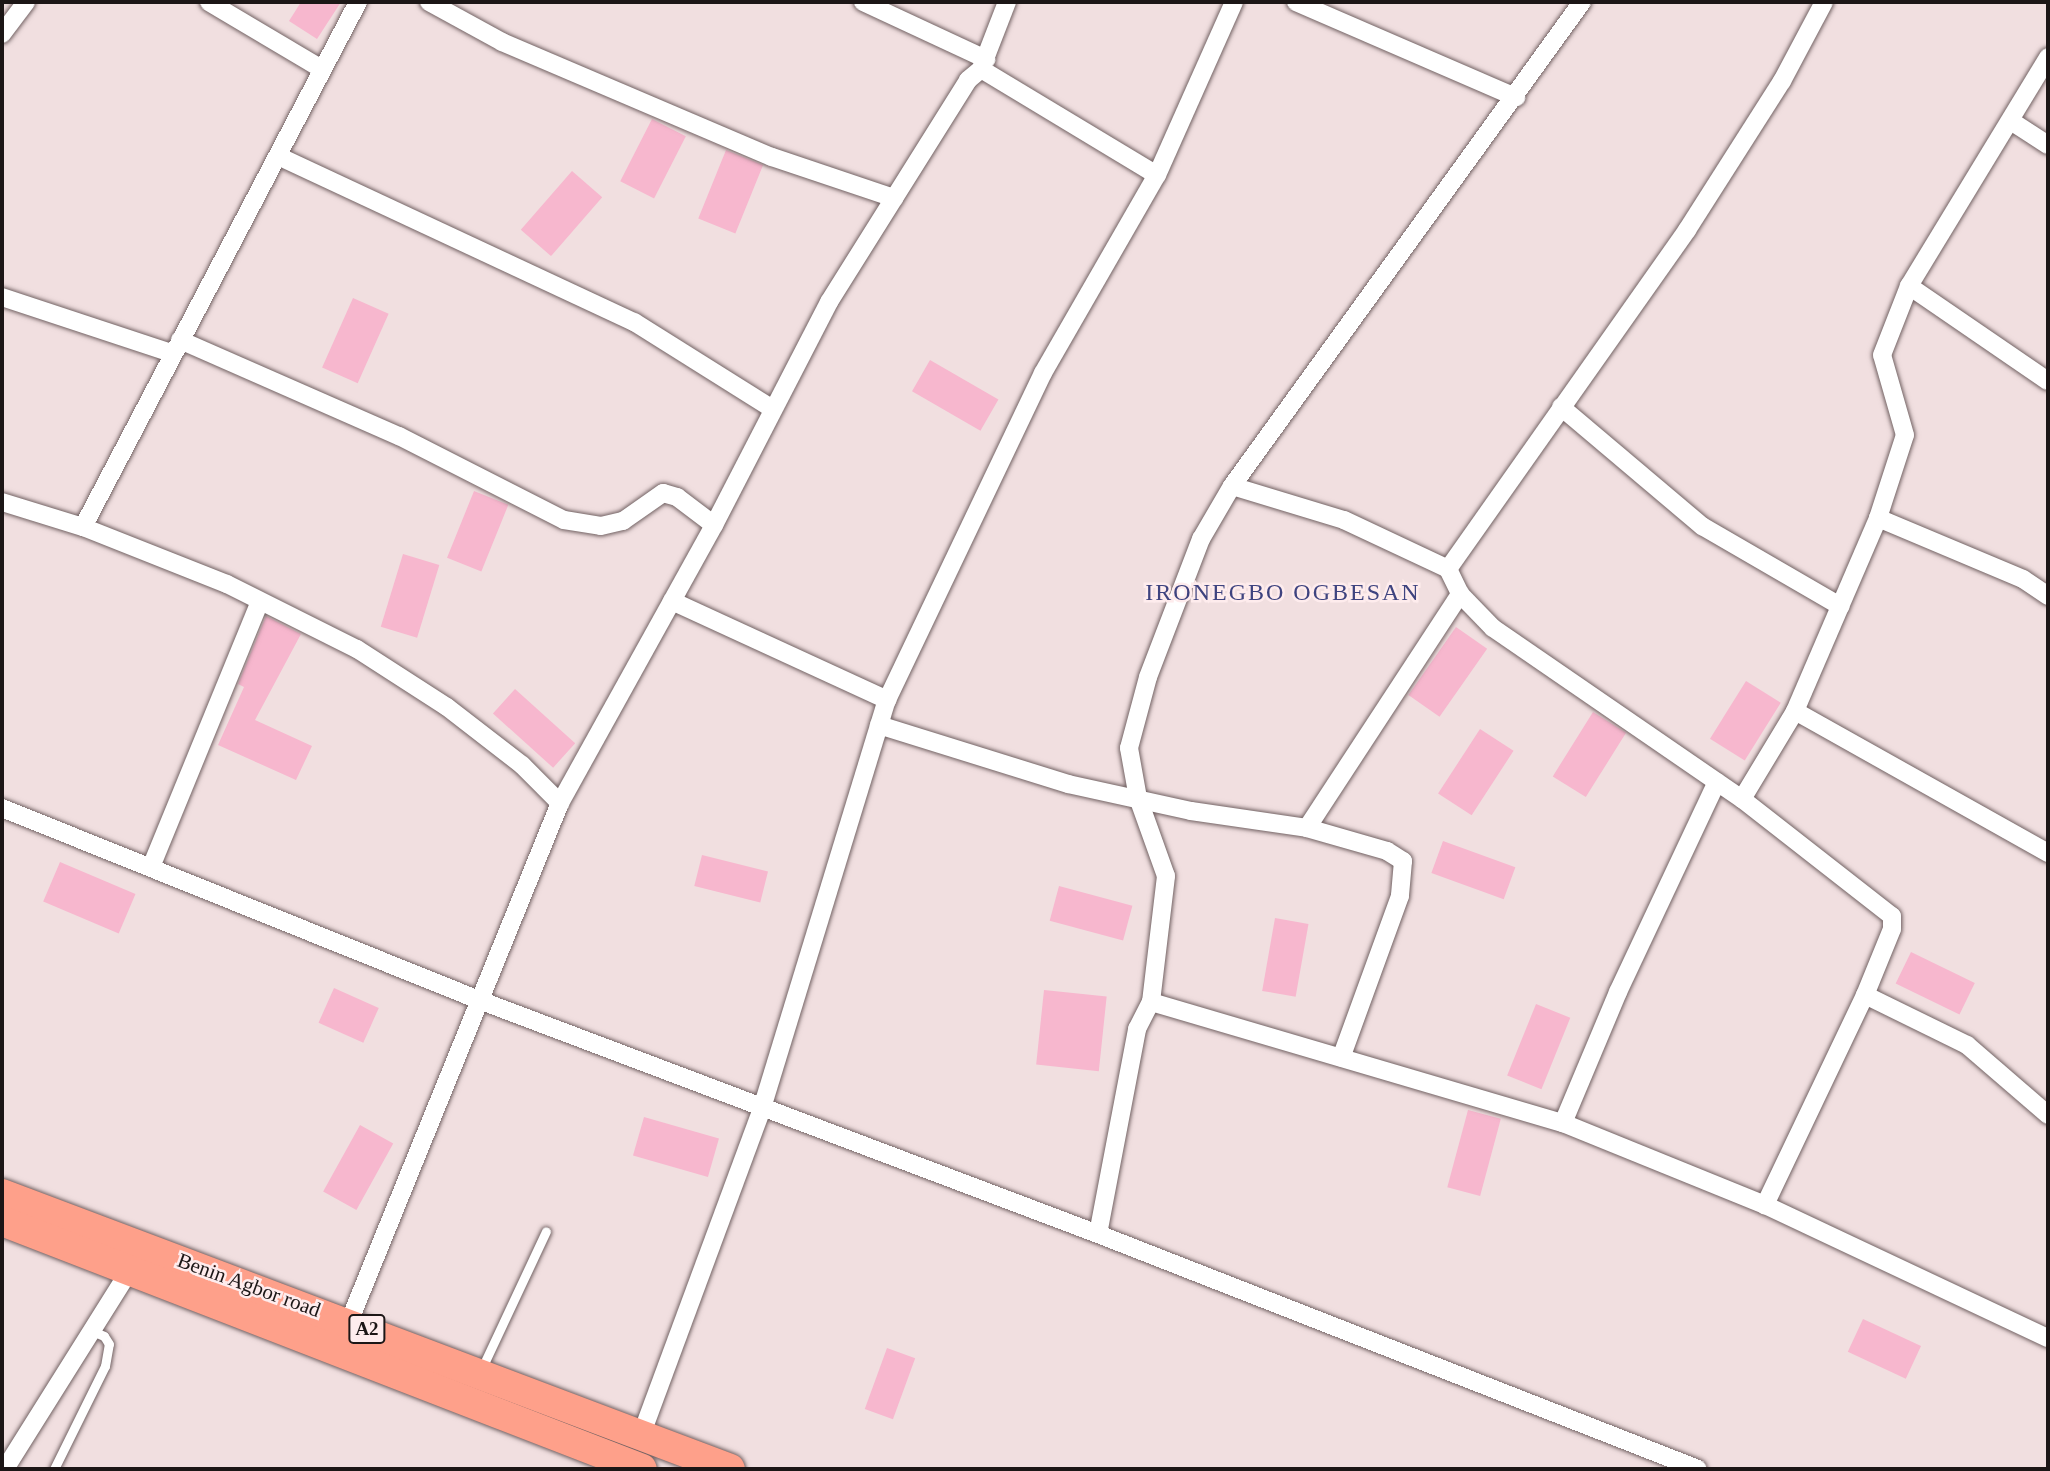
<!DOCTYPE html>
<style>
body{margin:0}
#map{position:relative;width:2050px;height:1471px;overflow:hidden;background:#f1dfe0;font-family:"Times New Roman",serif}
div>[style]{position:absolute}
.building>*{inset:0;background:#f7b7ce;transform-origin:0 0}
.roads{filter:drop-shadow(0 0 2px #726263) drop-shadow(0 0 2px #726263)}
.service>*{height:9px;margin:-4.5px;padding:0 4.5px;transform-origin:4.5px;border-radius:4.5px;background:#fff}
.minor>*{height:18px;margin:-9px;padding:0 9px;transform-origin:9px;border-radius:9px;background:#fff}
.trunk>*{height:30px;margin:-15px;padding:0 15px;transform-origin:15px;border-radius:15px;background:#fea08a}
span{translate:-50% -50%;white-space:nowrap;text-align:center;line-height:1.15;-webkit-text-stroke:5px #feeced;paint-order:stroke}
.shield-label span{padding:2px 5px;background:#feeced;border:2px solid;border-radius:5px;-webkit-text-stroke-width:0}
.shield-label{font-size:19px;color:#1c1616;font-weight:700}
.street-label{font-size:21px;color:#1c1616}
.quarter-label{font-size:24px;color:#3e437f;letter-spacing:2px}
.frame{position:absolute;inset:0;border:4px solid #1c1616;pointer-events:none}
</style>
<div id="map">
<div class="building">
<i style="clip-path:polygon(301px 2px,341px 2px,317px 39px,289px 21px)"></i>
<i style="left:652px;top:119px;width:38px;height:70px;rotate:27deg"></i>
<i style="left:726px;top:150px;width:40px;height:74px;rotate:22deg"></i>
<i style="left:572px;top:171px;width:40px;height:78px;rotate:41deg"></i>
<i style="left:353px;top:298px;width:39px;height:76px;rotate:24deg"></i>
<i style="left:930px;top:360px;width:79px;height:36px;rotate:30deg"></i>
<i style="left:474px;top:491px;width:37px;height:72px;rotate:22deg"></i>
<i style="left:403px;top:554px;width:38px;height:76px;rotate:17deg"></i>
<i style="clip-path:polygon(266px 616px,301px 634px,255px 720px,312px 746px,296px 780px,218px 745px,244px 687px,238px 684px)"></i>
<i style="left:1456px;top:627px;width:38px;height:83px;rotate:35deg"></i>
<i style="left:1746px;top:681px;width:41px;height:68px;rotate:32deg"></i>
<i style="left:515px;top:689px;width:81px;height:33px;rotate:42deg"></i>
<i style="left:1593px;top:712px;width:39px;height:76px;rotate:32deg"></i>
<i style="left:1480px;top:729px;width:40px;height:77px;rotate:33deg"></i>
<i style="left:1443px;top:841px;width:77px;height:34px;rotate:20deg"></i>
<i style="left:702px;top:855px;width:68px;height:32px;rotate:14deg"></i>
<i style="left:60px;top:862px;width:82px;height:43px;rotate:23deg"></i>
<i style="left:1059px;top:886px;width:76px;height:36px;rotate:15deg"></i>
<i style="left:1275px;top:918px;width:34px;height:74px;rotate:10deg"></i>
<i style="left:1911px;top:952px;width:71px;height:35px;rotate:26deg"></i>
<i style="left:334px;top:988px;width:49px;height:38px;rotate:24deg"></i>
<i style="left:1044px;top:990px;width:63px;height:75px;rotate:6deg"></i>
<i style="left:1536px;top:1004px;width:37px;height:77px;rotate:22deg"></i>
<i style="left:1468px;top:1110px;width:34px;height:80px;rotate:15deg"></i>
<i style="left:644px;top:1117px;width:78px;height:40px;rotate:16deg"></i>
<i style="left:360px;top:1125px;width:38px;height:76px;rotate:29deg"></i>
<i style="left:1863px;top:1319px;width:64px;height:36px;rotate:25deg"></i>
<i style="left:887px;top:1348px;width:30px;height:65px;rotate:20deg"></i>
</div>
<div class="roads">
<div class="service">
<i style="left:481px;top:1370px;width:153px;rotate:-64.9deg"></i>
<i style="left:54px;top:1469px;width:115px;rotate:-63.7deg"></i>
<i style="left:105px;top:1366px;width:22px;rotate:-80deg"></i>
<i style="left:109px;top:1344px;width:9px;rotate:-122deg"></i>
<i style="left:104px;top:1336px;width:13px;rotate:-157deg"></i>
</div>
<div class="minor">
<i style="left:209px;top:2px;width:129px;rotate:30.7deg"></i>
<i style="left:429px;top:2px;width:83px;rotate:28.7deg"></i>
<i style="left:502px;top:42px;width:293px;rotate:23.1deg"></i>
<i style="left:772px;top:157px;width:129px;rotate:18.6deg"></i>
<i style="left:863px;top:2px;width:136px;rotate:24.9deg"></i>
<i style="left:1296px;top:2px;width:240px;rotate:23.4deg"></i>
<i style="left:2px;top:34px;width:40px;rotate:-53deg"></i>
<i style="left:981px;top:69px;width:205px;rotate:31.1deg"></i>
<i style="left:2011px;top:121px;width:44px;rotate:33deg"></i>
<i style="left:280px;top:157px;width:391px;rotate:25deg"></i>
<i style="left:634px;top:322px;width:162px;rotate:32.1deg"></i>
<i style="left:1909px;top:286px;width:168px;rotate:34.4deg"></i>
<i style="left:2px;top:297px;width:178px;rotate:18.3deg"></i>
<i style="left:180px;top:340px;width:239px;rotate:23.7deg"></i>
<i style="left:399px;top:436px;width:185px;rotate:27deg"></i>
<i style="left:564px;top:520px;width:37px;rotate:9deg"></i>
<i style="left:601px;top:526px;width:23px;rotate:-13deg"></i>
<i style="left:623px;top:521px;width:49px;rotate:-35deg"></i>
<i style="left:663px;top:493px;width:15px;rotate:16deg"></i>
<i style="left:677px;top:497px;width:46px;rotate:37.1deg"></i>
<i style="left:1561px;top:407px;width:185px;rotate:40.2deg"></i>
<i style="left:1702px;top:526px;width:160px;rotate:30.1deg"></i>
<i style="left:1232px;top:486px;width:117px;rotate:16.9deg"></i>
<i style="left:1344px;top:520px;width:115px;rotate:25.2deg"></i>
<i style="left:1448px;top:569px;width:28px;rotate:64deg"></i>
<i style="left:1460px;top:594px;width:47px;rotate:45.9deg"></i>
<i style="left:1493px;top:628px;width:302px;rotate:34.5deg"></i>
<i style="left:1742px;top:799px;width:190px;rotate:38deg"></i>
<i style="left:1892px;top:916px;width:13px;rotate:90deg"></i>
<i style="left:1892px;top:929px;width:71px;rotate:112.2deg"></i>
<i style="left:1865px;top:995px;width:233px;rotate:115.5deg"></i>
<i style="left:2px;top:502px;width:85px;rotate:17.2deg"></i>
<i style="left:83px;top:527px;width:155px;rotate:21.6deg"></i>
<i style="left:227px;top:584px;width:145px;rotate:26.6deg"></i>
<i style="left:357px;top:649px;width:107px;rotate:32.8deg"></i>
<i style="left:447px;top:707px;width:95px;rotate:37.7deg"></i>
<i style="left:522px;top:765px;width:54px;rotate:45deg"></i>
<i style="left:1878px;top:518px;width:157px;rotate:22.8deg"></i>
<i style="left:2023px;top:579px;width:30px;rotate:34deg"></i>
<i style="left:83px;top:527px;width:593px;rotate:-62.35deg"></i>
<i style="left:1448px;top:569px;width:415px;rotate:-54.8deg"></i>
<i style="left:1687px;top:230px;width:177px;rotate:-57.5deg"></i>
<i style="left:1782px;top:81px;width:89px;rotate:-62deg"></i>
<i style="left:672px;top:601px;width:237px;rotate:24.7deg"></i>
<i style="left:1795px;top:711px;width:290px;rotate:29.3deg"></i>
<i style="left:879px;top:725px;width:198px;rotate:17.3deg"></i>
<i style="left:1068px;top:784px;width:126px;rotate:12.4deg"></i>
<i style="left:1191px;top:811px;width:117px;rotate:8.3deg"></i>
<i style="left:1307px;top:828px;width:83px;rotate:16deg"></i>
<i style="left:1387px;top:851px;width:19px;rotate:32deg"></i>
<i style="left:1403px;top:861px;width:35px;rotate:95deg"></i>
<i style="left:1400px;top:896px;width:172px;rotate:110deg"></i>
<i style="left:1742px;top:799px;width:103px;rotate:-58.9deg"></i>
<i style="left:1795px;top:711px;width:210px;rotate:-66.7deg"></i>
<i style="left:1878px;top:518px;width:87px;rotate:-72deg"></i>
<i style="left:1905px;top:435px;width:83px;rotate:-106deg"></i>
<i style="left:1882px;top:355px;width:74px;rotate:-68.6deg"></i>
<i style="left:1909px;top:286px;width:268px;rotate:-58.7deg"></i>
<i style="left:2px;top:808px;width:514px;rotate:21.93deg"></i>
<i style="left:479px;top:1000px;width:662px;rotate:20.71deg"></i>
<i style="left:1098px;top:1234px;width:644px;rotate:21.39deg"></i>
<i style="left:1307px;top:828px;width:280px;rotate:-56.8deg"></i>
<i style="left:151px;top:867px;width:287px;rotate:-67.7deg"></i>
<i style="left:1865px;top:995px;width:114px;rotate:26.1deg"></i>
<i style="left:1967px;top:1045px;width:107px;rotate:40.8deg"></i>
<i style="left:1151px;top:1002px;width:429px;rotate:16.4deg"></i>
<i style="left:1563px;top:1123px;width:218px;rotate:22.1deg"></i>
<i style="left:1765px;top:1205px;width:313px;rotate:25.2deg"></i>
<i style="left:1563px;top:1123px;width:142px;rotate:-67.2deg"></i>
<i style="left:1618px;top:992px;width:232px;rotate:-64.8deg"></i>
<i style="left:1098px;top:1234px;width:209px;rotate:-79.2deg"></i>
<i style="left:1137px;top:1029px;width:30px;rotate:-63deg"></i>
<i style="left:1151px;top:1002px;width:127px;rotate:-83.2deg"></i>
<i style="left:1166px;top:876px;width:83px;rotate:-109.7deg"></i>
<i style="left:1138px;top:798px;width:51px;rotate:-100.2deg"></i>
<i style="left:1129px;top:748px;width:73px;rotate:-75deg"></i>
<i style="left:1148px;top:677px;width:148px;rotate:-69deg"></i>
<i style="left:1201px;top:539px;width:61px;rotate:-59.7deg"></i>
<i style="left:1232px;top:486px;width:597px;rotate:-54.13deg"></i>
<i style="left:349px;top:1322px;width:560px;rotate:-67.88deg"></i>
<i style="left:560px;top:803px;width:318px;rotate:-61deg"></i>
<i style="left:714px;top:525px;width:251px;rotate:-62.7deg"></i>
<i style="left:829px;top:302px;width:262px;rotate:-57.9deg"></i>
<i style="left:968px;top:80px;width:17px;rotate:-40deg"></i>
<i style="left:981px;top:69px;width:72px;rotate:-68.8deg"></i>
<i style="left:642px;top:1433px;width:346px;rotate:-69.7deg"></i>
<i style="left:762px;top:1108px;width:427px;rotate:-73deg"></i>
<i style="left:887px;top:700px;width:362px;rotate:-64.5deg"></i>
<i style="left:1043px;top:373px;width:228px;rotate:-60.1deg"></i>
<i style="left:1157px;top:175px;width:189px;rotate:-66deg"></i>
<i style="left:5px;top:1469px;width:235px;rotate:-57.9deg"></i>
</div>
<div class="trunk">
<i style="left:2px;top:1194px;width:778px;rotate:20.69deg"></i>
<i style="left:2px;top:1221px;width:686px;rotate:21.18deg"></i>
</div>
</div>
<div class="shield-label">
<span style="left:367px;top:1329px">A2</span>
</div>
<div class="street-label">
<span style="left:249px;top:1285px;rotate:20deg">Benin Agbor road</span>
</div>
<div class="quarter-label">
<span style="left:1283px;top:593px">IRONEGBO OGBESAN</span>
</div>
<div class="frame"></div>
</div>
